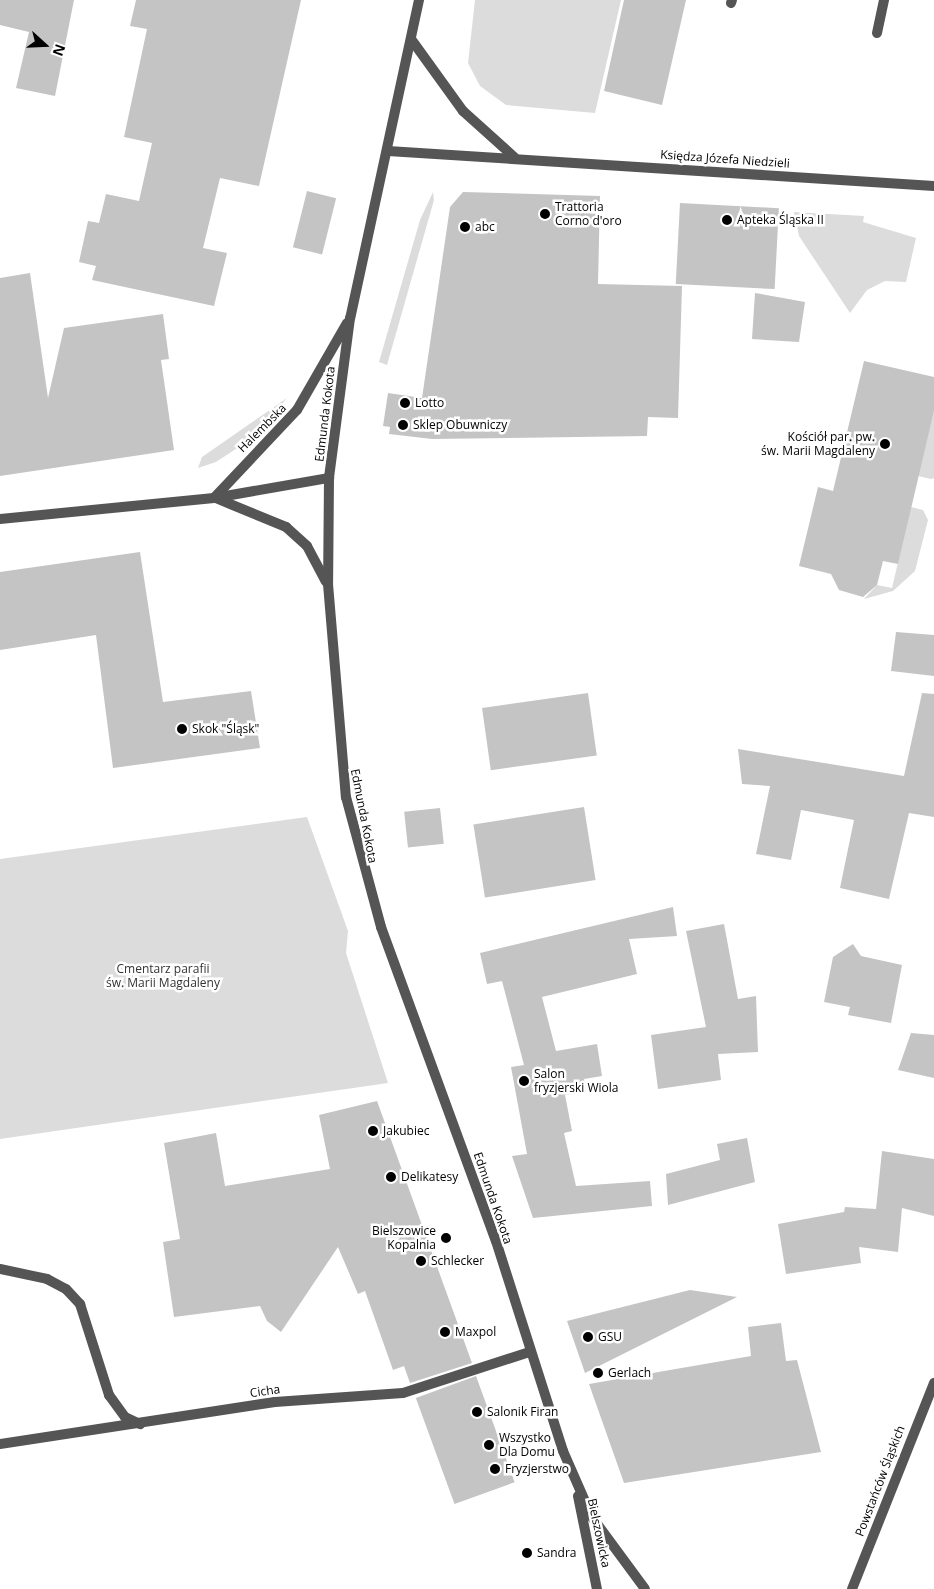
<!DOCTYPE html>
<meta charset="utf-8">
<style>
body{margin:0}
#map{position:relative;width:934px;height:1589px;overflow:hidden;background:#fff;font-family:"Open Sans",sans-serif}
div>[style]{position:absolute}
.green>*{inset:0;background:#dcdcdc}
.building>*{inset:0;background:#c4c4c4;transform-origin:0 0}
.service>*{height:10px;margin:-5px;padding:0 5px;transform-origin:5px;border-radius:5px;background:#555}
.minor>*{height:10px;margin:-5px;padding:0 5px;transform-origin:5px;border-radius:5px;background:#555}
.tertiary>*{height:10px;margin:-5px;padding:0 5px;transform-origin:5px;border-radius:5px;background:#555}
.dots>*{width:14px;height:14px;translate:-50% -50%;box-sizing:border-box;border:2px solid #fff;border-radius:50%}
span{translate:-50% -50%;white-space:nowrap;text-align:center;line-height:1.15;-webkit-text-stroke:5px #fff;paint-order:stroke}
.street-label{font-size:12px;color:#000}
.poi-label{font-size:12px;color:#000}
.left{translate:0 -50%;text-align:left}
.right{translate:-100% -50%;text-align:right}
.park-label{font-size:12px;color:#333}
.north{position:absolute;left:20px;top:20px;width:50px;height:50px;-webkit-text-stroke:4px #fff;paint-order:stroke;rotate:110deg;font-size:14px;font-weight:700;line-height:20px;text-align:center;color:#000}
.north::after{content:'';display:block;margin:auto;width:18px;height:22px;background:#000;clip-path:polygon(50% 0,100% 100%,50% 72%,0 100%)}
</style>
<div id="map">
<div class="green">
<i style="clip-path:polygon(475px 0,621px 0,595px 113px,506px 105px,480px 86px,468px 63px)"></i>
<i style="clip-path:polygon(433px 192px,434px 200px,387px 365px,379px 362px,420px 220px)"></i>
<i style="clip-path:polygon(794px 212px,864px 216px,863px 222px,916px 238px,906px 282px,885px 281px,867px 290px,850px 313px,799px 236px)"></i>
<i style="clip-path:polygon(287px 398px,257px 435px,216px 462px,198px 468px,202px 457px)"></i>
<i style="clip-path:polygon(934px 411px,934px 478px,931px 479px,918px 476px)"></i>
<i style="clip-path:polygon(911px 507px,923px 510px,928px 520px,915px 571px,893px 591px,864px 599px,877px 585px,892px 588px)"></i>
<i style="clip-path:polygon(307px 817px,348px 931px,346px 953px,388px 1083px,0 1139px,0 859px)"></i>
</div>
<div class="building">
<i style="clip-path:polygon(0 0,74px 0,55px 96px,16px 88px,29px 32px,0 25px)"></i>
<i style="clip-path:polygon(136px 0,301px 0,259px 186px,220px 178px,203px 248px,227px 253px,214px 306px,92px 280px,96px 266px,79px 262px,88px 221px,99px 223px,106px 194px,139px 201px,152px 143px,124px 137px,147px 29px,130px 26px)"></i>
<i style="clip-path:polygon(624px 0,686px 0,662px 105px,604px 91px)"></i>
<i style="left:307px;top:191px;width:30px;height:58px;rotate:14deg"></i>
<i style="clip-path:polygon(463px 192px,600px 196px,598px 284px,682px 286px,678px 418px,648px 417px,647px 436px,432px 439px,389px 434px,390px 427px,383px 426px,388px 393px,422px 398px,450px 207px)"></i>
<i style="left:680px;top:203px;width:99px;height:81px;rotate:3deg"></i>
<i style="clip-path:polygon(30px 273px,48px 398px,64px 328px,163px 314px,169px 359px,161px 360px,174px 450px,0 476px,0 278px)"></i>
<i style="clip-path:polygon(755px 293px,805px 302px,799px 342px,752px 339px)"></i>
<i style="clip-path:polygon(864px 361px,934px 377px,934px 411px,898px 564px,883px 561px,877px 585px,863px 597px,839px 590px,831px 574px,799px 566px,818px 487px,833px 491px)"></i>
<i style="clip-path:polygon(140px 552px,163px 702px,251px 691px,260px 748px,113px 768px,96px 635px,0 650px,0 572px)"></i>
<i style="clip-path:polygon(896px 632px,934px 635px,934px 676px,891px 671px)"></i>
<i style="left:588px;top:693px;width:63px;height:107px;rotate:82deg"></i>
<i style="clip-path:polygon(922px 693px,934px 694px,934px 817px,909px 813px,889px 899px,840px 888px,854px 820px,801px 810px,791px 860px,756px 854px,770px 786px,742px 784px,738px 749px,904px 776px)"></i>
<i style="left:584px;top:807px;width:74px;height:112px;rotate:81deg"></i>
<i style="left:440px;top:808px;width:36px;height:36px;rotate:84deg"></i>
<i style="clip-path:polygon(673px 907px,677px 936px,629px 939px,637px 974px,542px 997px,556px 1051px,597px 1044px,602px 1076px,584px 1079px,586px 1092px,565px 1095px,572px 1131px,564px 1133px,576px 1186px,650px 1181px,652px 1206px,533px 1218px,512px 1156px,527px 1154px,511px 1067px,524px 1065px,502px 981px,487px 984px,480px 953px)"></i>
<i style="clip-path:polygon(724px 924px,738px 999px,756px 996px,758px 1052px,718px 1054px,721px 1080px,658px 1089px,651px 1035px,706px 1027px,686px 931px)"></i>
<i style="clip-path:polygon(853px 944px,861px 956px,902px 965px,891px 1023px,848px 1015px,850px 1007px,824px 1002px,833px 957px)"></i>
<i style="clip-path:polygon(911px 1033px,934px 1035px,934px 1078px,898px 1070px)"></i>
<i style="clip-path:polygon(377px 1101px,472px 1363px,410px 1383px,404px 1366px,393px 1370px,365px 1291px,358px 1294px,338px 1247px,281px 1332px,267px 1321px,260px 1306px,174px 1317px,163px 1242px,180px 1239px,164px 1143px,216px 1133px,225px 1186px,330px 1169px,319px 1115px)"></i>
<i style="clip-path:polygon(747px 1138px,755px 1182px,668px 1205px,666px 1174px,720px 1160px,717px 1144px)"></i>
<i style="clip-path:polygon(882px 1151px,934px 1159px,934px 1216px,902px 1208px,898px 1252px,859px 1247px,861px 1263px,786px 1274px,778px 1224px,844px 1212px,845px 1207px,876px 1209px)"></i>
<i style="clip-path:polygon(690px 1290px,737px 1297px,585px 1373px,567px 1321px)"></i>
<i style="clip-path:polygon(781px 1323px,786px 1361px,797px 1360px,821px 1452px,624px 1483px,589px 1384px,751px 1356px,748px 1327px)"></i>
<i style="left:476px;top:1376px;width:113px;height:64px;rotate:70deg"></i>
</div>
<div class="service">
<i style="left:731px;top:3px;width:3px;rotate:-72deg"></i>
<i style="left:877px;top:33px;width:34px;rotate:-78deg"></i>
<i style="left:0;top:1269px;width:48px;rotate:12deg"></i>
<i style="left:47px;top:1279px;width:21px;rotate:28deg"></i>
<i style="left:66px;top:1289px;width:21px;rotate:47deg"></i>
<i style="left:80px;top:1304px;width:96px;rotate:72.3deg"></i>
<i style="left:109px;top:1395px;width:27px;rotate:54deg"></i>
<i style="left:125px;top:1417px;width:17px;rotate:25deg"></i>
</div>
<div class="minor">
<i style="left:0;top:1444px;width:278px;rotate:-8.7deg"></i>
<i style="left:275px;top:1402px;width:128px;rotate:-4deg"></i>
<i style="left:403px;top:1393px;width:133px;rotate:-18deg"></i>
</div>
<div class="tertiary">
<i style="left:419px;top:0;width:325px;rotate:102.2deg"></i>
<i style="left:350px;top:318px;width:161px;rotate:97.5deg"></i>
<i style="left:329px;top:478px;width:106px;rotate:90.5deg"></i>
<i style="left:328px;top:584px;width:214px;rotate:85.2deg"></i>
<i style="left:346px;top:797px;width:135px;rotate:74.9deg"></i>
<i style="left:381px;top:927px;width:334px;rotate:69.9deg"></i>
<i style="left:496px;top:1241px;width:220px;rotate:72.3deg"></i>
<i style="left:563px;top:1451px;width:72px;rotate:66.3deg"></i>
<i style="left:592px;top:1517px;width:89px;rotate:53.6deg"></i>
<i style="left:411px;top:39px;width:89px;rotate:54.2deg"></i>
<i style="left:463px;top:111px;width:69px;rotate:42deg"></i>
<i style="left:388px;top:151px;width:547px;rotate:3.67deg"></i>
<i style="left:214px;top:498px;width:121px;rotate:-46.7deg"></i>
<i style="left:297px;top:410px;width:100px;rotate:-60.1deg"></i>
<i style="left:218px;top:499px;width:74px;rotate:22.4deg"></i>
<i style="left:286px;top:527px;width:28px;rotate:42deg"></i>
<i style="left:307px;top:546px;width:40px;rotate:62deg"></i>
<i style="left:0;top:519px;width:215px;rotate:-5.6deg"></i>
<i style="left:214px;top:498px;width:117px;rotate:-9.9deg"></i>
<i style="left:578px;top:1496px;width:95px;rotate:78.5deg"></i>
<i style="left:852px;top:1589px;width:222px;rotate:-68.3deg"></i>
</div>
<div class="dots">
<i style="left:545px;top:214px;background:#000"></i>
<i style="left:727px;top:220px;background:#000"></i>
<i style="left:465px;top:227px;background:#000"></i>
<i style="left:405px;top:403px;background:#000"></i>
<i style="left:403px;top:425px;background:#000"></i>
<i style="left:885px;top:444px;background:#000"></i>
<i style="left:182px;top:729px;background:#000"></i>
<i style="left:524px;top:1081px;background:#000"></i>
<i style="left:373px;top:1131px;background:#000"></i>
<i style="left:391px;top:1177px;background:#000"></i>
<i style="left:446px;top:1238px;background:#000"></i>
<i style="left:421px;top:1261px;background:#000"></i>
<i style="left:445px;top:1332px;background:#000"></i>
<i style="left:588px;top:1337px;background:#000"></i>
<i style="left:598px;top:1373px;background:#000"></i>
<i style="left:477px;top:1412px;background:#000"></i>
<i style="left:489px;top:1445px;background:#000"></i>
<i style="left:495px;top:1469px;background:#000"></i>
<i style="left:527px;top:1553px;background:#000"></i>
</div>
<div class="street-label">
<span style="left:725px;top:159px;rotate:4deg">Księdza Józefa Niedzieli</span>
<span style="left:325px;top:414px;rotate:-83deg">Edmunda Kokota</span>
<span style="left:262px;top:428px;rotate:-45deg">Halembska</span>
<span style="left:364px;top:816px;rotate:79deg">Edmunda Kokota</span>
<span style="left:493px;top:1198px;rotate:71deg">Edmunda Kokota</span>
<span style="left:265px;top:1391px;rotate:-8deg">Cicha</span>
<span style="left:880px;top:1481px;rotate:-69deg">Powstańców Śląskich</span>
<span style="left:599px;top:1533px;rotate:78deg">Bielszowicka</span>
</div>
<div class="poi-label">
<span class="left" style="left:555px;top:214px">Trattoria<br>Corno d'oro</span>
<span class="left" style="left:737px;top:220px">Apteka Śląska II</span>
<span class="left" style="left:475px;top:227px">abc</span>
<span class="left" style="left:415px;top:403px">Lotto</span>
<span class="left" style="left:413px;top:425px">Sklep Obuwniczy</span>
<span class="right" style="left:875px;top:444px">Kościół par. pw.<br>św. Marii Magdaleny</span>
<span class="left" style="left:192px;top:729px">Skok "Śląsk"</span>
<span class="left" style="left:534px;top:1081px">Salon<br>fryzjerski Wiola</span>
<span class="left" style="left:383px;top:1131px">Jakubiec</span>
<span class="left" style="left:401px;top:1177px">Delikatesy</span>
<span class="right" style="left:436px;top:1238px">Bielszowice<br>Kopalnia</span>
<span class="left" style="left:431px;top:1261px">Schlecker</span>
<span class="left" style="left:455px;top:1332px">Maxpol</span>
<span class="left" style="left:598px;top:1337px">GSU</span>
<span class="left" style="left:608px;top:1373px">Gerlach</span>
<span class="left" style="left:487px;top:1412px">Salonik Firan</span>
<span class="left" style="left:499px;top:1445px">Wszystko<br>Dla Domu</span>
<span class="left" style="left:505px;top:1469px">Fryzjerstwo</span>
<span class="left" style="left:537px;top:1553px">Sandra</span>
</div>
<div class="park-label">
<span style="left:163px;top:976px">Cmentarz parafii<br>św. Marii Magdaleny</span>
</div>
<div class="north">N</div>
</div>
